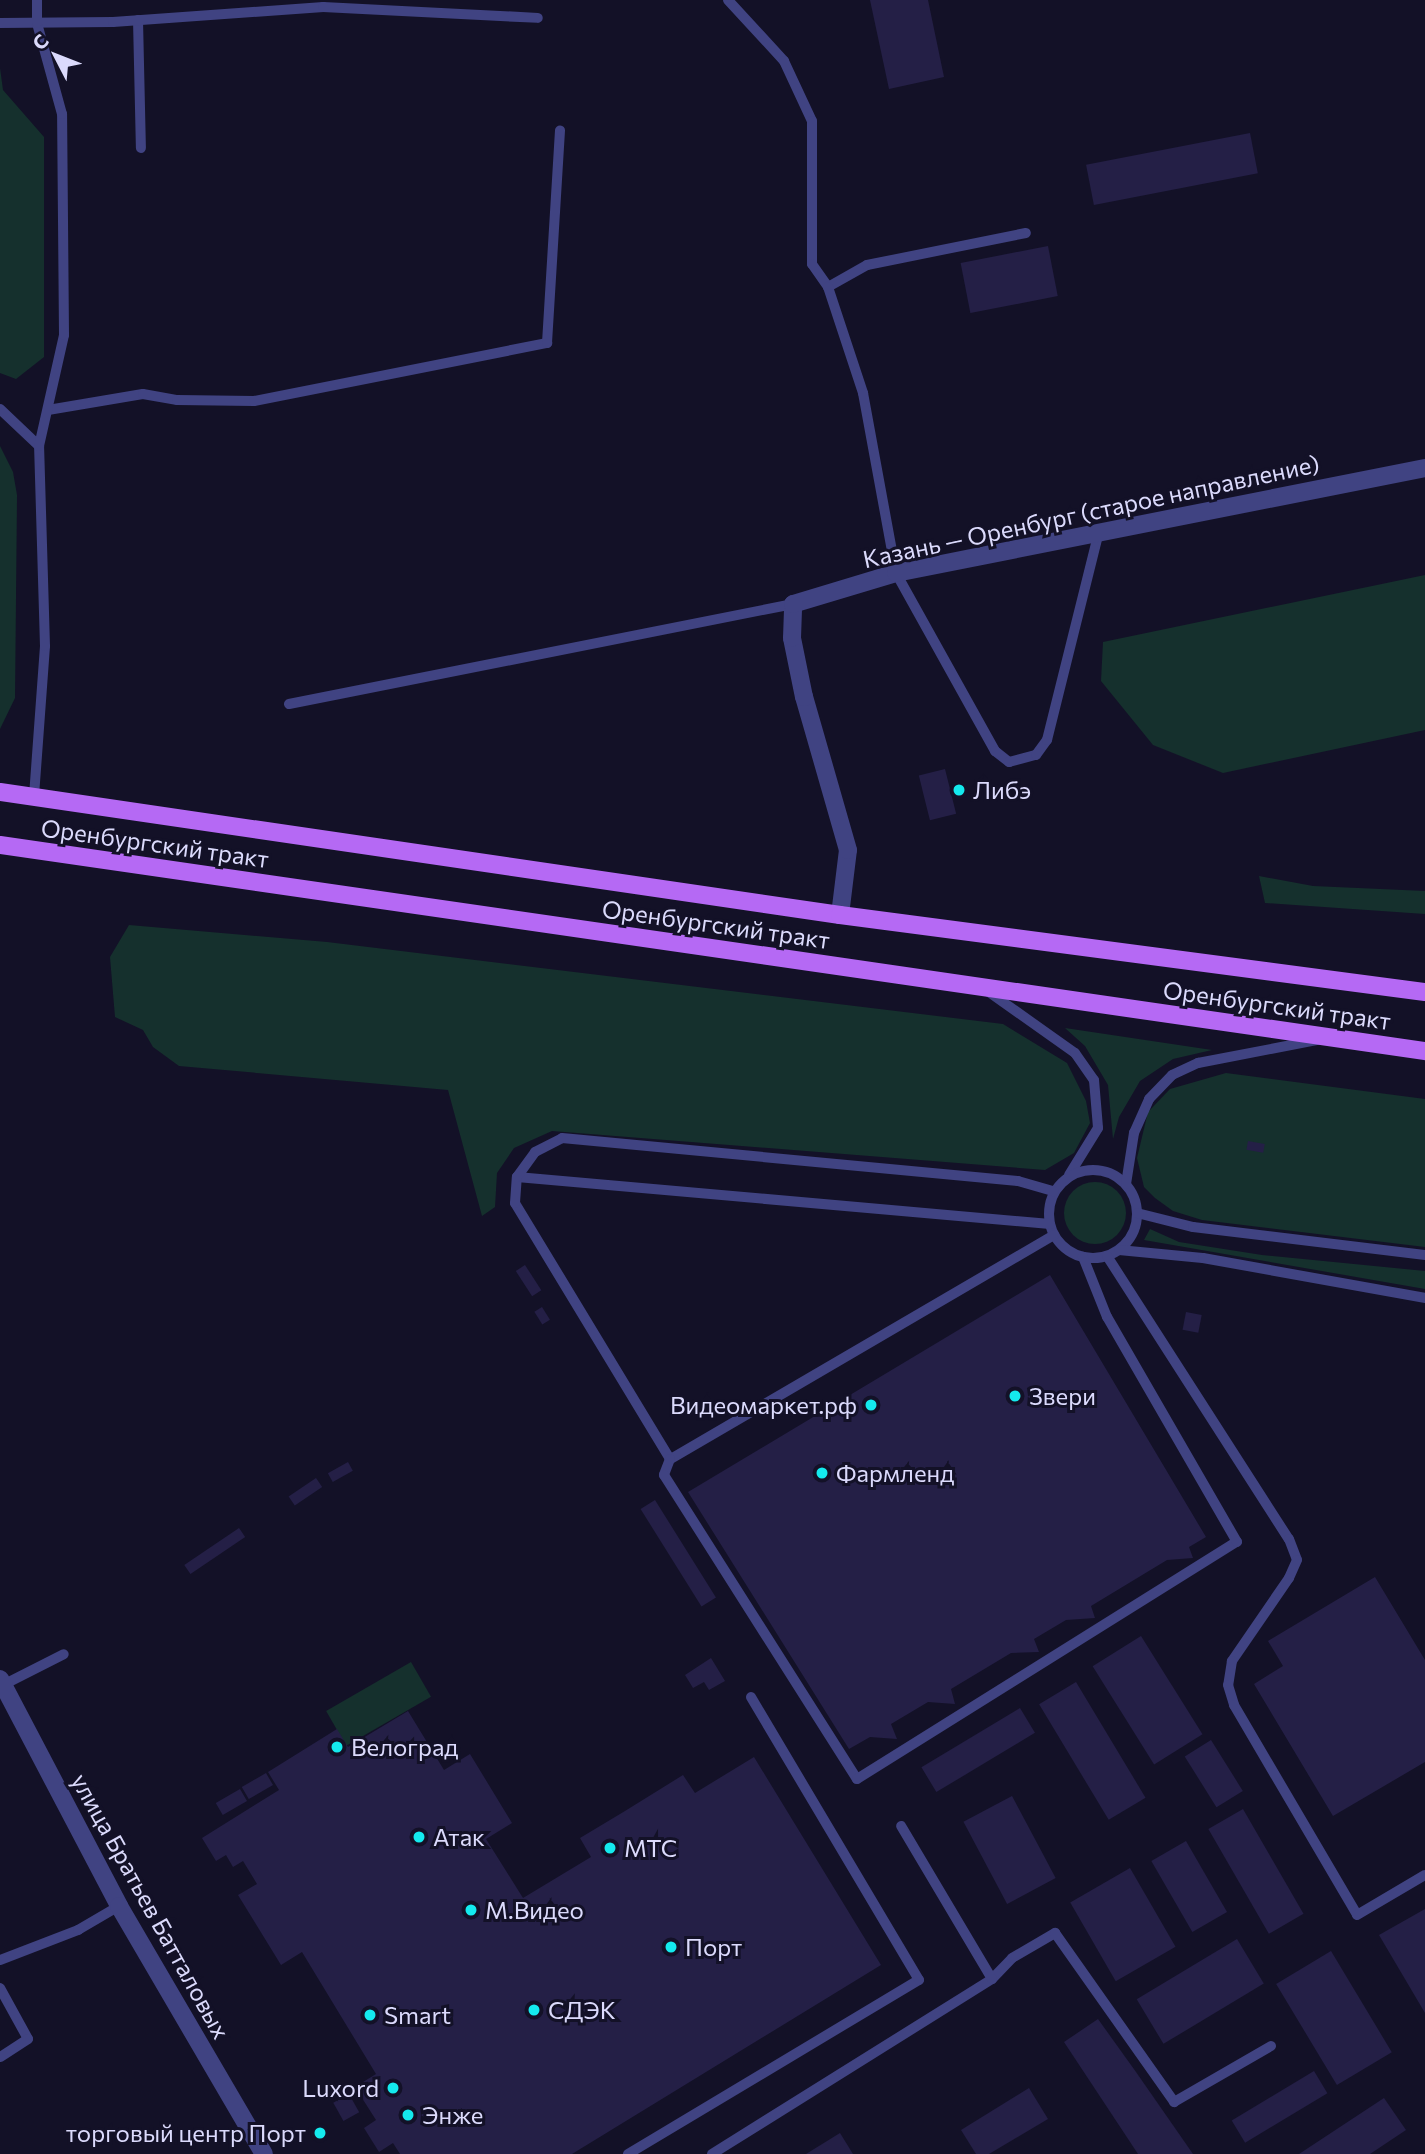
<!DOCTYPE html>
<meta charset="utf-8">
<style>
body{margin:0}
#map{position:relative;width:1425px;height:2154px;overflow:hidden;background:#131127;font-family:Commissioner,sans-serif}
div>[style]{position:absolute}
.green>*{inset:0;background:#15302d;transform-origin:0 0}
.round{border-radius:50%}
.building>*{inset:0;background:#241f46;transform-origin:0 0}
.lane>*{height:10px;margin:-5px;padding:0 5px;transform-origin:5px;border-radius:5px;background:#404382}
.lane>.ring{margin:-5px;padding:0;box-sizing:content-box;background:none;border:10px solid #404382;border-radius:50%}
.street>*{height:18px;margin:-9px;padding:0 9px;transform-origin:9px;border-radius:9px;background:#404382}
.primary>*{height:18px;margin:-9px;padding:0 9px;transform-origin:9px;border-radius:9px;background:#b569f4}
.dots>*{width:19px;height:19px;translate:-50% -50%;box-sizing:border-box;border:4px solid #131127;border-radius:50%}
span{translate:-50% -50%;white-space:nowrap;text-align:center;line-height:1.15;-webkit-text-stroke:6px #131127;paint-order:stroke}
.street-label{font-size:24px;color:#dbdafc}
.poi-label{font-size:24px;color:#dbdafc}
.left{translate:0 -50%;text-align:left}
.right{translate:-100% -50%;text-align:right}
.north{position:absolute;left:21px;top:21px;width:70px;height:70px;-webkit-text-stroke:5px #131127;paint-order:stroke;rotate:312deg;font-size:19px;font-weight:700;line-height:28px;text-align:center;color:#dbdafc}
.north::after{content:'';display:block;margin:auto;width:24px;height:32px;background:#dbdafc;clip-path:polygon(50% 0,100% 100%,50% 72%,0 100%)}
</style>
<div id="map">
<div class="green">
<i style="clip-path:polygon(0 68px,3px 90px,44px 137px,44px 357px,16px 379px,0 373px)"></i>
<i style="clip-path:polygon(0 446px,13px 472px,17px 495px,15px 698px,0 729px)"></i>
<i style="clip-path:polygon(1425px 575px,1425px 730px,1223px 773px,1153px 745px,1101px 681px,1103px 642px)"></i>
<i style="clip-path:polygon(1259px 876px,1313px 886px,1425px 891px,1425px 914px,1265px 903px)"></i>
<i style="clip-path:polygon(129px 925px,327px 942px,1003px 1024px,1067px 1063px,1086px 1101px,1090px 1123px,1074px 1153px,1045px 1170px,552px 1131px,514px 1148px,497px 1173px,495px 1207px,482px 1216px,448px 1090px,179px 1066px,153px 1047px,143px 1030px,115px 1017px,110px 957px)"></i>
<i style="clip-path:polygon(1065px 1028px,1212px 1050px,1173px 1059px,1140px 1081px,1119px 1117px,1113px 1139px,1108px 1085px,1085px 1046px)"></i>
<i style="clip-path:polygon(1226px 1073px,1425px 1099px,1425px 1247px,1202px 1220px,1173px 1211px,1155px 1198px,1144px 1187px,1137px 1158px,1148px 1112px,1170px 1089px)"></i>
<i class="round" style="left:1064px;top:1182px;width:62px;height:62px"></i>
<i style="clip-path:polygon(1150px 1229px,1179px 1242px,1262px 1255px,1425px 1271px,1425px 1289px,1144px 1240px)"></i>
<i style="left:411px;top:1662px;width:40px;height:98px;rotate:60deg"></i>
</div>
<div class="building">
<i style="clip-path:polygon(870px 0,928px 0,944px 77px,889px 89px)"></i>
<i style="left:1250px;top:133px;width:41px;height:167px;rotate:79deg"></i>
<i style="left:1048px;top:246px;width:51px;height:89px;rotate:79deg"></i>
<i style="left:945px;top:769px;width:46px;height:27px;rotate:76deg"></i>
<i style="left:1248px;top:1141px;width:17px;height:9px;rotate:10deg"></i>
<i style="left:525px;top:1265px;width:30px;height:11px;rotate:57deg"></i>
<i style="clip-path:polygon(1050px 1275px,1206px 1537px,1189px 1547px,1193px 1558px,1167px 1560px,1091px 1606px,1095px 1618px,1066px 1620px,1034px 1639px,1039px 1652px,1011px 1653px,951px 1689px,955px 1704px,928px 1702px,891px 1724px,897px 1739px,870px 1737px,849px 1749px,688px 1492px)"></i>
<i style="left:542px;top:1307px;width:15px;height:9px;rotate:58deg"></i>
<i style="left:1186px;top:1312px;width:16px;height:18px;rotate:11deg"></i>
<i style="left:348px;top:1462px;width:10px;height:23px;rotate:61deg"></i>
<i style="left:316px;top:1478px;width:11px;height:33px;rotate:56deg"></i>
<i style="left:655px;top:1500px;width:115px;height:17px;rotate:58deg"></i>
<i style="left:239px;top:1528px;width:11px;height:66px;rotate:56deg"></i>
<i style="clip-path:polygon(1375px 1577px,1425px 1660px,1425px 1762px,1333px 1816px,1254px 1684px,1283px 1666px,1268px 1641px)"></i>
<i style="left:1141px;top:1636px;width:116px;height:57px;rotate:58deg"></i>
<i style="clip-path:polygon(711px 1658px,725px 1681px,709px 1690px,704px 1682px,693px 1688px,685px 1675px)"></i>
<i style="left:1076px;top:1682px;width:135px;height:43px;rotate:59deg"></i>
<i style="left:1020px;top:1708px;width:29px;height:115px;rotate:59deg"></i>
<i style="clip-path:polygon(408px 1711px,444px 1770px,470px 1754px,512px 1823px,486px 1839px,523px 1898px,591px 1857px,580px 1838px,625px 1811px,683px 1775px,695px 1793px,754px 1757px,881px 1965px,572px 2154px,400px 2154px,393px 2143px,379px 2152px,364px 2128px,376px 2120px,355px 2087px,376px 2074px,302px 1952px,281px 1965px,238px 1895px,257px 1884px,243px 1861px,233px 1867px,226px 1855px,216px 1861px,202px 1838px,279px 1790px,268px 1772px,337px 1729px,348px 1747px)"></i>
<i style="left:1211px;top:1740px;width:60px;height:31px;rotate:58deg"></i>
<i style="left:266px;top:1773px;width:14px;height:28px;rotate:60deg"></i>
<i style="left:240px;top:1789px;width:14px;height:28px;rotate:60deg"></i>
<i style="left:1012px;top:1796px;width:93px;height:55px;rotate:62deg"></i>
<i style="left:1243px;top:1809px;width:121px;height:40px;rotate:60deg"></i>
<i style="left:1186px;top:1841px;width:82px;height:40px;rotate:60deg"></i>
<i style="left:1130px;top:1868px;width:91px;height:69px;rotate:60deg"></i>
<i style="clip-path:polygon(1425px 1909px,1425px 2013px,1379px 1935px)"></i>
<i style="left:1237px;top:1939px;width:52px;height:117px;rotate:59deg"></i>
<i style="left:1331px;top:1951px;width:118px;height:64px;rotate:59deg"></i>
<i style="clip-path:polygon(1098px 2019px,1136px 2072px,1193px 2154px,1138px 2154px,1064px 2042px)"></i>
<i style="left:1314px;top:2071px;width:26px;height:96px;rotate:59deg"></i>
<i style="clip-path:polygon(1029px 2088px,1048px 2119px,989px 2154px,976px 2154px,961px 2130px)"></i>
<i style="left:349px;top:2094px;width:21px;height:18px;rotate:61deg"></i>
<i style="clip-path:polygon(1384px 2098px,1406px 2130px,1370px 2154px,1299px 2154px)"></i>
<i style="clip-path:polygon(840px 2133px,853px 2154px,806px 2154px)"></i>
</div>
<div class="lane">
<i style="left:728px;top:0;width:83px;rotate:47.4deg"></i>
<i style="left:784px;top:61px;width:66px;rotate:65deg"></i>
<i style="left:812px;top:121px;width:143px;rotate:90deg"></i>
<i style="left:812px;top:264px;width:28px;rotate:55deg"></i>
<i style="left:828px;top:287px;width:45px;rotate:-29.4deg"></i>
<i style="left:867px;top:265px;width:162px;rotate:-11.4deg"></i>
<i style="left:138px;top:20px;width:128px;rotate:88.7deg"></i>
<i style="left:0;top:23px;width:113px;rotate:-0.5deg"></i>
<i style="left:113px;top:22px;width:211px;rotate:-4.1deg"></i>
<i style="left:323px;top:7px;width:215px;rotate:2.9deg"></i>
<i style="left:828px;top:287px;width:112px;rotate:71.7deg"></i>
<i style="left:863px;top:393px;width:183px;rotate:79.6deg"></i>
<i style="left:896px;top:573px;width:204px;rotate:60.9deg"></i>
<i style="left:995px;top:751px;width:18px;rotate:38deg"></i>
<i style="left:1009px;top:762px;width:28px;rotate:-15deg"></i>
<i style="left:1036px;top:755px;width:19px;rotate:-54deg"></i>
<i style="left:1047px;top:740px;width:214px;rotate:-76deg"></i>
<i style="left:0;top:409px;width:54px;rotate:43.5deg"></i>
<i style="left:48px;top:410px;width:96px;rotate:-9.6deg"></i>
<i style="left:143px;top:394px;width:35px;rotate:10deg"></i>
<i style="left:177px;top:400px;width:77px;rotate:0.7deg"></i>
<i style="left:254px;top:401px;width:299px;rotate:-11.2deg"></i>
<i style="left:547px;top:343px;width:213px;rotate:-86.5deg"></i>
<i style="left:289px;top:704px;width:514px;rotate:-11.22deg"></i>
<i style="left:34px;top:796px;width:150px;rotate:-85.8deg"></i>
<i style="left:45px;top:646px;width:200px;rotate:-91.7deg"></i>
<i style="left:39px;top:446px;width:114px;rotate:-77.3deg"></i>
<i style="left:64px;top:335px;width:221px;rotate:-90.5deg"></i>
<i style="left:62px;top:114px;width:94px;rotate:-105.4deg"></i>
<i style="left:37px;top:23px;width:23px;rotate:-90deg"></i>
<i style="left:986px;top:990px;width:109px;rotate:35.3deg"></i>
<i style="left:1075px;top:1053px;width:33px;rotate:55deg"></i>
<i style="left:1094px;top:1080px;width:48px;rotate:85.2deg"></i>
<i style="left:1098px;top:1128px;width:55px;rotate:121.7deg"></i>
<i class="ring" style="left:1049px;top:1170px;width:78px;height:78px"></i>
<i style="left:517px;top:1177px;width:535px;rotate:5.04deg"></i>
<i style="left:1126px;top:1184px;width:52px;rotate:-81.1deg"></i>
<i style="left:1134px;top:1133px;width:37px;rotate:-66deg"></i>
<i style="left:1149px;top:1099px;width:33px;rotate:-46deg"></i>
<i style="left:1172px;top:1075px;width:29px;rotate:-25deg"></i>
<i style="left:1198px;top:1063px;width:122px;rotate:-10.9deg"></i>
<i style="left:1137px;top:1213px;width:58px;rotate:14deg"></i>
<i style="left:1193px;top:1227px;width:234px;rotate:6.9deg"></i>
<i style="left:1054px;top:1235px;width:445px;rotate:149.7deg"></i>
<i style="left:670px;top:1459px;width:299px;rotate:-121.2deg"></i>
<i style="left:515px;top:1203px;width:26px;rotate:-86deg"></i>
<i style="left:517px;top:1177px;width:31px;rotate:-54deg"></i>
<i style="left:535px;top:1152px;width:30px;rotate:-27deg"></i>
<i style="left:562px;top:1138px;width:458px;rotate:5.4deg"></i>
<i style="left:1018px;top:1181px;width:37px;rotate:16deg"></i>
<i style="left:1119px;top:1250px;width:84px;rotate:5.4deg"></i>
<i style="left:1203px;top:1258px;width:226px;rotate:10.2deg"></i>
<i style="left:1107px;top:1256px;width:336px;rotate:57.3deg"></i>
<i style="left:1289px;top:1539px;width:22px;rotate:69deg"></i>
<i style="left:1297px;top:1560px;width:20px;rotate:114deg"></i>
<i style="left:1289px;top:1578px;width:101px;rotate:124.5deg"></i>
<i style="left:1232px;top:1661px;width:24px;rotate:99deg"></i>
<i style="left:1228px;top:1685px;width:21px;rotate:73deg"></i>
<i style="left:1234px;top:1705px;width:243px;rotate:59.6deg"></i>
<i style="left:1357px;top:1915px;width:79px;rotate:-30.5deg"></i>
<i style="left:670px;top:1459px;width:17px;rotate:111deg"></i>
<i style="left:664px;top:1475px;width:360px;rotate:57.6deg"></i>
<i style="left:857px;top:1779px;width:448px;rotate:-32deg"></i>
<i style="left:1237px;top:1542px;width:260px;rotate:-120deg"></i>
<i style="left:1107px;top:1317px;width:65px;rotate:-111.8deg"></i>
<i style="left:3px;top:1685px;width:68px;rotate:-26.9deg"></i>
<i style="left:0;top:1960px;width:84px;rotate:-21deg"></i>
<i style="left:78px;top:1930px;width:48px;rotate:-30.3deg"></i>
<i style="left:992px;top:1979px;width:29px;rotate:-46deg"></i>
<i style="left:1012px;top:1958px;width:50px;rotate:-30.2deg"></i>
<i style="left:1055px;top:1933px;width:207px;rotate:54.8deg"></i>
<i style="left:1174px;top:2102px;width:112px;rotate:-30deg"></i>
<i style="left:0;top:1988px;width:58px;rotate:61.2deg"></i>
<i style="left:28px;top:2039px;width:33px;rotate:147deg"></i>
<i style="left:628px;top:2154px;width:339px;rotate:-30.9deg"></i>
<i style="left:919px;top:1980px;width:329px;rotate:-120.7deg"></i>
<i style="left:712px;top:2154px;width:330px;rotate:-32deg"></i>
<i style="left:992px;top:1979px;width:178px;rotate:-120.7deg"></i>
</div>
<div class="street">
<i style="left:840px;top:915px;width:65px;rotate:-83deg"></i>
<i style="left:848px;top:850px;width:159px;rotate:-106deg"></i>
<i style="left:804px;top:697px;width:60px;rotate:-101.5deg"></i>
<i style="left:792px;top:638px;width:34px;rotate:-88deg"></i>
<i style="left:793px;top:604px;width:108px;rotate:-16.8deg"></i>
<i style="left:896px;top:573px;width:539px;rotate:-11.23deg"></i>
<i style="left:0;top:1679px;width:256px;rotate:62.3deg"></i>
<i style="left:119px;top:1906px;width:287px;rotate:59.7deg"></i>
</div>
<div class="primary">
<i style="left:0;top:792px;width:849px;rotate:8.33deg"></i>
<i style="left:840px;top:915px;width:590px;rotate:7.5deg"></i>
<i style="left:0;top:845px;width:1440px;rotate:8.23deg"></i>
</div>
<div class="dots">
<i style="left:959px;top:790px;background:#14eaee"></i>
<i style="left:1015px;top:1396px;background:#14eaee"></i>
<i style="left:871px;top:1405px;background:#14eaee"></i>
<i style="left:822px;top:1473px;background:#14eaee"></i>
<i style="left:337px;top:1747px;background:#14eaee"></i>
<i style="left:419px;top:1837px;background:#14eaee"></i>
<i style="left:610px;top:1848px;background:#14eaee"></i>
<i style="left:471px;top:1910px;background:#14eaee"></i>
<i style="left:671px;top:1947px;background:#14eaee"></i>
<i style="left:534px;top:2010px;background:#14eaee"></i>
<i style="left:370px;top:2015px;background:#14eaee"></i>
<i style="left:393px;top:2088px;background:#14eaee"></i>
<i style="left:408px;top:2115px;background:#14eaee"></i>
<i style="left:320px;top:2133px;background:#14eaee"></i>
</div>
<div class="street-label">
<span style="left:1091px;top:511px;rotate:-12deg">Казань — Оренбург (старое направление)</span>
<span style="left:155px;top:843px;rotate:8deg">Оренбургский тракт</span>
<span style="left:716px;top:924px;rotate:8deg">Оренбургский тракт</span>
<span style="left:1277px;top:1005px;rotate:8deg">Оренбургский тракт</span>
<span style="left:151px;top:1906px;rotate:61deg">улица Братьев Батталовых</span>
</div>
<div class="poi-label">
<span class="left" style="left:973px;top:790px">Либэ</span>
<span class="left" style="left:1029px;top:1396px">Звери</span>
<span class="right" style="left:857px;top:1405px">Видеомаркет.рф</span>
<span class="left" style="left:836px;top:1473px">Фармленд</span>
<span class="left" style="left:351px;top:1747px">Велоград</span>
<span class="left" style="left:433px;top:1837px">Атак</span>
<span class="left" style="left:624px;top:1848px">МТС</span>
<span class="left" style="left:485px;top:1910px">М.Видео</span>
<span class="left" style="left:685px;top:1947px">Порт</span>
<span class="left" style="left:548px;top:2010px">СДЭК</span>
<span class="left" style="left:384px;top:2015px">Smart</span>
<span class="right" style="left:379px;top:2088px">Luxord</span>
<span class="left" style="left:422px;top:2115px">Энже</span>
<span class="right" style="left:306px;top:2133px">торговый центр Порт</span>
</div>
<div class="north">С</div>
</div>
